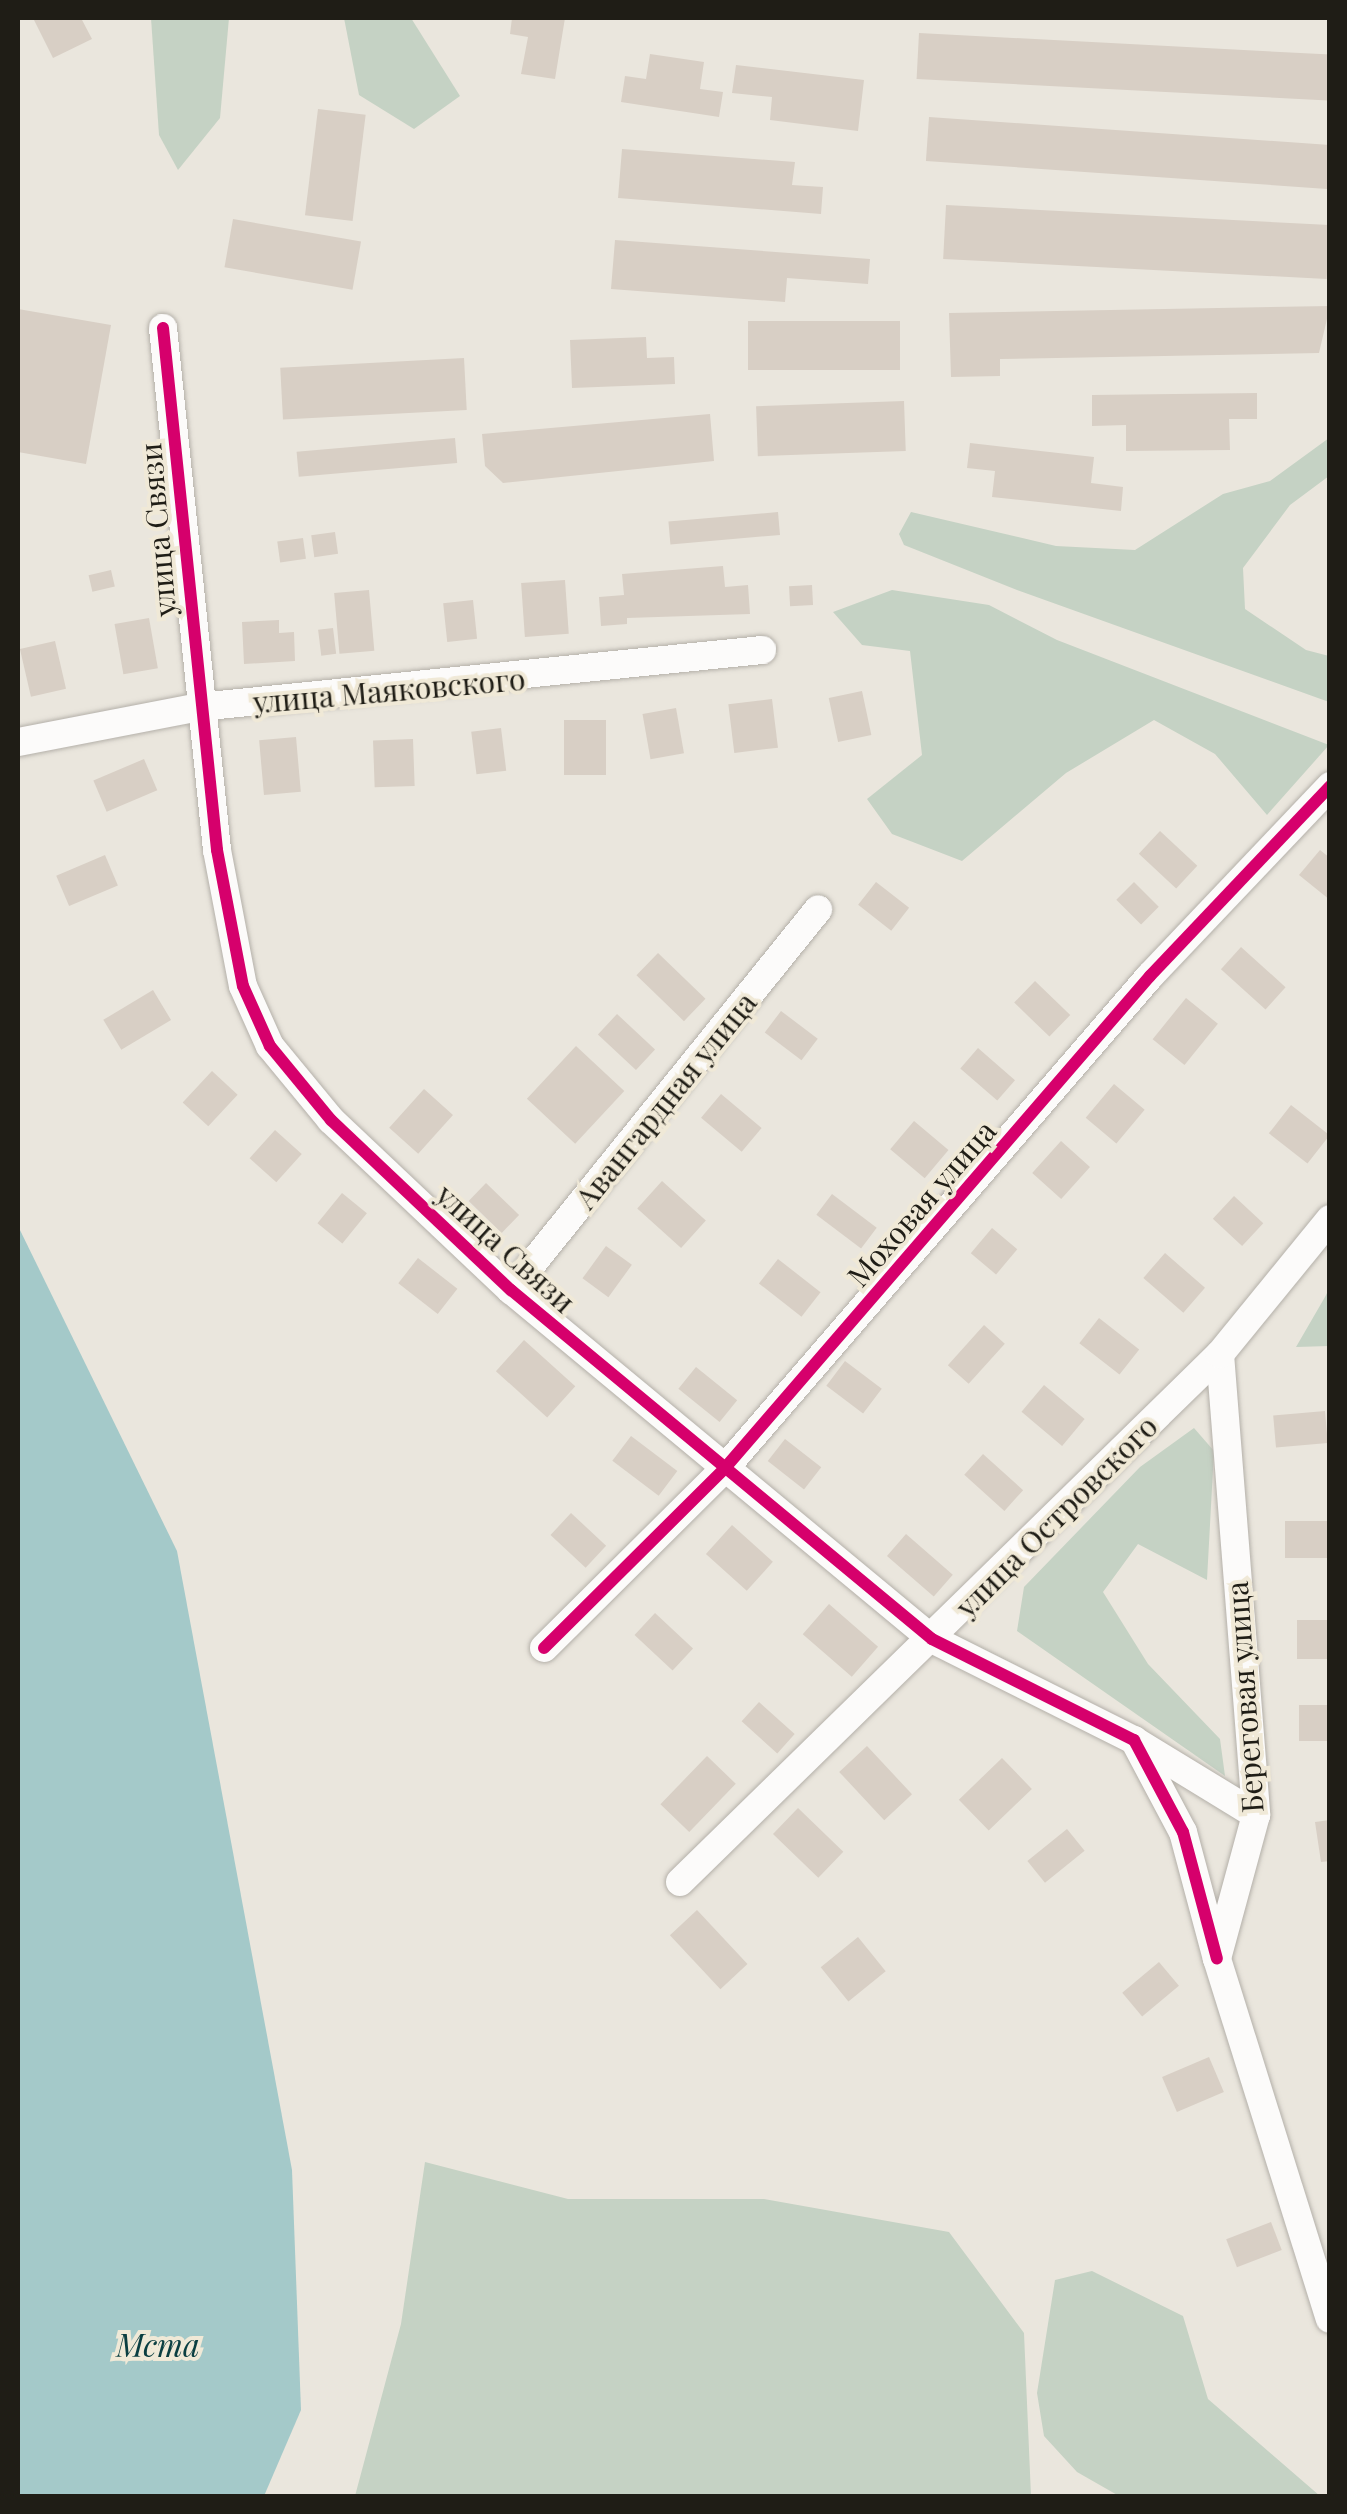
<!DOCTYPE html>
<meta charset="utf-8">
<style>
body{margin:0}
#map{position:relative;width:1347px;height:2514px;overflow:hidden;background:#eae6dd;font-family:"Playfair Display",serif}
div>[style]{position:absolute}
.green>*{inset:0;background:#c5d2c4}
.water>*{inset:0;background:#a4c9c9}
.building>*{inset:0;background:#d8cfc5;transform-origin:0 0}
.roads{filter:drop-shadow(0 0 2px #b4b0a9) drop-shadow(0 0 2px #b4b0a9)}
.minor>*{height:28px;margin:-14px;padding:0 14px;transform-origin:14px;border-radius:14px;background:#fcfbfa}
.cycleway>*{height:12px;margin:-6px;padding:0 6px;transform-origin:6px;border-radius:6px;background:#d6006c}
span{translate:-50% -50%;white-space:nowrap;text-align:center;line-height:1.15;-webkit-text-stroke:8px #f0e9d7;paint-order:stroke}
.street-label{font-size:30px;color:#1f1d16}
.water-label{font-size:32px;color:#0a3e41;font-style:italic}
.frame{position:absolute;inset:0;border:20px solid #1f1d16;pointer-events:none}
</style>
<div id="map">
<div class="green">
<i style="clip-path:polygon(151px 18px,229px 18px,220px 118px,178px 170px,159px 135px)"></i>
<i style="clip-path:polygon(344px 18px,411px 18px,460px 96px,414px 129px,359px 95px)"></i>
<i style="clip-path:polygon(1329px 438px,1329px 476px,1290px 505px,1243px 568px,1245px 609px,1306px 650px,1329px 656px,1329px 702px,1017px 590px,904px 545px,899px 534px,911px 512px,1056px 546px,1135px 550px,1223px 494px,1270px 481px)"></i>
<i style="clip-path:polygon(892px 590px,989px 605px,1057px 640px,1329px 745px,1267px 815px,1215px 754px,1154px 720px,1066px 773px,962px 861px,892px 834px,867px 799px,922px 755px,910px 651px,862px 645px,833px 612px)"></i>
<i style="clip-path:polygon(1329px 1289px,1329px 1346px,1296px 1347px,1325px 1297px)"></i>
<i style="clip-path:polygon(1194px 1428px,1214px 1451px,1207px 1580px,1138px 1544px,1103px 1592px,1148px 1664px,1220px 1739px,1225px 1776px,1017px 1631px,1024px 1587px,1140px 1467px)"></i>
<i style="clip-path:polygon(425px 2162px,568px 2199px,764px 2199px,949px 2232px,1024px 2333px,1031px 2496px,355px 2496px,401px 2324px)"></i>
<i style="clip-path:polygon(1092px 2271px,1183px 2316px,1208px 2399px,1320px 2496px,1119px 2496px,1077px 2472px,1044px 2436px,1037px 2393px,1055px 2280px)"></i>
</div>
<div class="water">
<i style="clip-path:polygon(18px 1226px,177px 1551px,292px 2170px,301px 2410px,264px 2496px,18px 2496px)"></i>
</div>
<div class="building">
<i style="clip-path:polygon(33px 18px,81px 18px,92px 39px,53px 58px)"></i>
<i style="clip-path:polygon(512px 18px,565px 18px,555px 79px,521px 74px,528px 37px,510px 34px)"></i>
<i style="left:919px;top:33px;width:412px;height:46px;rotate:3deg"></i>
<i style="clip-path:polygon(650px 54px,704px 62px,700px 89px,723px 92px,719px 117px,621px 102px,625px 76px,646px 79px)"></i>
<i style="clip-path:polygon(736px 65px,864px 80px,858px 131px,770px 120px,772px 97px,732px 93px)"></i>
<i style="left:318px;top:109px;width:48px;height:107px;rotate:7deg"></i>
<i style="left:929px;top:117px;width:402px;height:44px;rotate:4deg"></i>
<i style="clip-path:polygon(622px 149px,795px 162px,792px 185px,823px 187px,821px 214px,618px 198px)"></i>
<i style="left:946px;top:205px;width:384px;height:54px;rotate:3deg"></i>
<i style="left:233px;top:219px;width:130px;height:49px;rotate:10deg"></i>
<i style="clip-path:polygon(615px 240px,870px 259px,868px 284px,787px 278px,785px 302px,611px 289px)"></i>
<i style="clip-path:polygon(1330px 306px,1319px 353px,1000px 359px,1000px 376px,951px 377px,949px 313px)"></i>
<i style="clip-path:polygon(18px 309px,111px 325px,86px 464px,18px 452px)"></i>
<i style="left:900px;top:321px;width:49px;height:152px;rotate:90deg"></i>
<i style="clip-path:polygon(646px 337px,647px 358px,674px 357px,675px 384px,572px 388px,570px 340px)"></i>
<i style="left:464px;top:358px;width:52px;height:184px;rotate:87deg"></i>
<i style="clip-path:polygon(1257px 393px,1257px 419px,1229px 419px,1230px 450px,1126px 451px,1126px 425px,1092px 426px,1092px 395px)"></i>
<i style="left:904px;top:401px;width:50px;height:148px;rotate:88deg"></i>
<i style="clip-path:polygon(710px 414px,714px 461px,503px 483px,485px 466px,482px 434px)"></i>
<i style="left:455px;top:438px;width:25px;height:159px;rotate:85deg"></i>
<i style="clip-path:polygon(970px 443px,1094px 457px,1091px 483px,1123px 487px,1121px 511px,992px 497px,995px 471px,967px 468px)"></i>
<i style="left:778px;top:512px;width:23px;height:110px;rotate:85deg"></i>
<i style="left:335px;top:532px;width:22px;height:24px;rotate:82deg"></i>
<i style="left:303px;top:538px;width:21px;height:26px;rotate:82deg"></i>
<i style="clip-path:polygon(723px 566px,725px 587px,748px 585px,750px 614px,627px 618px,627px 624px,601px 626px,599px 597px,624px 595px,622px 574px)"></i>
<i style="left:111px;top:570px;width:17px;height:23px;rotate:77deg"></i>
<i style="left:565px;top:580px;width:54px;height:44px;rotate:86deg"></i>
<i style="left:812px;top:585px;width:20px;height:23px;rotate:87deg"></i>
<i style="left:369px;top:590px;width:61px;height:35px;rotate:85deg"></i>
<i style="left:473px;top:600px;width:39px;height:30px;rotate:84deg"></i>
<i style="left:149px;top:618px;width:51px;height:35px;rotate:80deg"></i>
<i style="clip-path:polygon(279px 620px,279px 633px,294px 632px,295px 661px,244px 664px,242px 622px)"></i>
<i style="left:333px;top:628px;width:26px;height:15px;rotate:83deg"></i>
<i style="left:55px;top:641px;width:49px;height:36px;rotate:77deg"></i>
<i style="left:862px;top:691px;width:45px;height:34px;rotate:78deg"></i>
<i style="left:772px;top:699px;width:49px;height:44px;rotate:83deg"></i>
<i style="left:676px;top:708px;width:46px;height:34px;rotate:80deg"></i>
<i style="left:564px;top:720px;width:42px;height:55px"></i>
<i style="left:501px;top:728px;width:43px;height:30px;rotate:83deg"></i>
<i style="left:296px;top:737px;width:55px;height:37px;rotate:85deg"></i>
<i style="left:413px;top:739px;width:47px;height:40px;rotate:88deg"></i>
<i style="left:144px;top:759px;width:34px;height:55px;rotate:67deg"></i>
<i style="left:1160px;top:831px;width:51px;height:31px;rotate:43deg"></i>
<i style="clip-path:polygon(1320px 850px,1330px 858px,1330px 900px,1299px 875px)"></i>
<i style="left:105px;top:855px;width:33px;height:53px;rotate:67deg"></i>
<i style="left:876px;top:882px;width:42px;height:29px;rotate:38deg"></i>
<i style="left:1134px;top:882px;width:35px;height:25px;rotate:45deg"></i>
<i style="left:1241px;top:947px;width:60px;height:30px;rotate:42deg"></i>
<i style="left:658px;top:953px;width:66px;height:31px;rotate:44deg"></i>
<i style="left:1035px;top:981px;width:49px;height:30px;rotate:44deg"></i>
<i style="left:153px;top:990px;width:35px;height:58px;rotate:59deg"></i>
<i style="left:1186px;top:998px;width:41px;height:53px;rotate:39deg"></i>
<i style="left:781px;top:1011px;width:46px;height:27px;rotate:37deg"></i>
<i style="left:617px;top:1014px;width:52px;height:28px;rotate:43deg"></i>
<i style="left:576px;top:1046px;width:66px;height:72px;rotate:43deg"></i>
<i style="left:978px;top:1048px;width:49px;height:27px;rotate:41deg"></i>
<i style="left:212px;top:1071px;width:35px;height:43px;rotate:43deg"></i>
<i style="left:1114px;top:1084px;width:40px;height:44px;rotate:40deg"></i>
<i style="left:424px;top:1089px;width:39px;height:52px;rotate:42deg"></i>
<i style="left:721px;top:1094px;width:53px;height:31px;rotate:40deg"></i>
<i style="left:1291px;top:1105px;width:49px;height:36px;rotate:38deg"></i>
<i style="left:914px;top:1121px;width:45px;height:37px;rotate:40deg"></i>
<i style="left:275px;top:1130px;width:36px;height:38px;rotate:42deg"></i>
<i style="left:1061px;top:1141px;width:39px;height:43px;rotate:42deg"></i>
<i style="left:662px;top:1181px;width:59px;height:37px;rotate:42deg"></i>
<i style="left:486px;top:1183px;width:46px;height:25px;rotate:44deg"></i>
<i style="left:342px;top:1193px;width:32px;height:39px;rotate:39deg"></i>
<i style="left:832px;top:1194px;width:56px;height:26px;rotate:37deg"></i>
<i style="left:1234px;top:1196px;width:40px;height:31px;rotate:43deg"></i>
<i style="left:992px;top:1228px;width:33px;height:33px;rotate:40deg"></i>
<i style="left:606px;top:1246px;width:32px;height:40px;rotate:36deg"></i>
<i style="left:1165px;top:1253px;width:53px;height:33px;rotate:41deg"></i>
<i style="left:418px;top:1258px;width:50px;height:32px;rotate:38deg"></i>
<i style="left:778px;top:1259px;width:54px;height:31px;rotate:38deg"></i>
<i style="left:1099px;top:1318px;width:51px;height:32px;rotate:38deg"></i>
<i style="left:984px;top:1325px;width:28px;height:54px;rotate:42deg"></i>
<i style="left:524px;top:1340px;width:69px;height:42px;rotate:42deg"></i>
<i style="left:845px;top:1361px;width:46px;height:31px;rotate:37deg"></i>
<i style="left:696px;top:1367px;width:53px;height:28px;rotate:39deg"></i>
<i style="left:1044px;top:1385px;width:53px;height:35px;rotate:40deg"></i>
<i style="left:1325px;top:1411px;width:32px;height:52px;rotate:85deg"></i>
<i style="left:631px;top:1436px;width:58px;height:31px;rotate:37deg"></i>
<i style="left:785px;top:1439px;width:46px;height:28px;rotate:38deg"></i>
<i style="left:983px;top:1454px;width:54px;height:28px;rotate:42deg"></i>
<i style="left:571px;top:1513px;width:48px;height:30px;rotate:43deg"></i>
<i style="left:1330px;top:1521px;width:37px;height:45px;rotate:90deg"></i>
<i style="left:732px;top:1525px;width:55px;height:39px;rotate:42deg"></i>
<i style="left:906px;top:1534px;width:62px;height:29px;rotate:41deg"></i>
<i style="left:829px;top:1604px;width:65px;height:40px;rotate:41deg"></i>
<i style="left:655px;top:1613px;width:52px;height:30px;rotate:43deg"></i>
<i style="left:1330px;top:1620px;width:39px;height:33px;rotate:90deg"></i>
<i style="left:759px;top:1702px;width:48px;height:26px;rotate:42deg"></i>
<i style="left:1330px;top:1705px;width:36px;height:31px;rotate:90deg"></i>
<i style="left:867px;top:1746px;width:66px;height:38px;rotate:47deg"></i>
<i style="left:707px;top:1756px;width:40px;height:67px;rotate:44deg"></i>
<i style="left:1002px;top:1758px;width:43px;height:60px;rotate:46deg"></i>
<i style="left:798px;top:1808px;width:63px;height:36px;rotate:44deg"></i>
<i style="clip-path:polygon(1330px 1820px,1330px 1861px,1321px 1862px,1315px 1822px)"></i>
<i style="left:1067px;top:1829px;width:28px;height:51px;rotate:51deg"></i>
<i style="left:697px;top:1910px;width:74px;height:37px;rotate:47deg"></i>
<i style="left:858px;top:1937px;width:44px;height:48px;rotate:51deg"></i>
<i style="left:1159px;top:1962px;width:31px;height:48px;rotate:50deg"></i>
<i style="left:1209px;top:2057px;width:38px;height:51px;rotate:67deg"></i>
<i style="left:1271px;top:2222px;width:30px;height:48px;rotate:69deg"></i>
</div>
<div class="roads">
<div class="minor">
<i style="left:163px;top:328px;width:525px;rotate:84.09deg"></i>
<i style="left:217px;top:850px;width:138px;rotate:79.2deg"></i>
<i style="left:243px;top:986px;width:66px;rotate:65.8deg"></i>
<i style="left:270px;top:1046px;width:96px;rotate:50.5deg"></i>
<i style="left:331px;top:1120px;width:248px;rotate:43.4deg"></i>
<i style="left:511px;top:1290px;width:547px;rotate:39.66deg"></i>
<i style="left:932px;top:1639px;width:226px;rotate:26.6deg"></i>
<i style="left:1134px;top:1740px;width:104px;rotate:62deg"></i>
<i style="left:1183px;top:1832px;width:131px;rotate:75deg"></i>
<i style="left:18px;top:742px;width:184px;rotate:-10.9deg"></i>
<i style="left:199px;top:707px;width:566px;rotate:-5.78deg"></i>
<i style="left:511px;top:1290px;width:489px;rotate:-51.1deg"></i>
<i style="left:1220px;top:1354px;width:462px;rotate:85.5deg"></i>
<i style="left:1256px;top:1815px;width:149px;rotate:105.2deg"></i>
<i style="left:1217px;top:1959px;width:377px;rotate:72.6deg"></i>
<i style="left:544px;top:1648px;width:255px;rotate:-44.8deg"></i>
<i style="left:725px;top:1468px;width:650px;rotate:-49.18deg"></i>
<i style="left:1150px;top:976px;width:262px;rotate:-46.5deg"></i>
<i style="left:1135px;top:1741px;width:142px;rotate:31.4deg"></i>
<i style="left:680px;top:1882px;width:755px;rotate:-44.36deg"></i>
<i style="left:1220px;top:1354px;width:174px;rotate:-50.8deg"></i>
</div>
</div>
<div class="cycleway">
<i style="left:163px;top:328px;width:525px;rotate:84.09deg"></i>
<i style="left:217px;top:850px;width:138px;rotate:79.2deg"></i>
<i style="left:243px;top:986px;width:66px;rotate:65.8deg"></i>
<i style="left:270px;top:1046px;width:96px;rotate:50.5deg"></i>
<i style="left:331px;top:1120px;width:248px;rotate:43.4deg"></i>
<i style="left:511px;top:1290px;width:547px;rotate:39.66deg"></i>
<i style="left:932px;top:1639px;width:226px;rotate:26.6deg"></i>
<i style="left:1134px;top:1740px;width:104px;rotate:62deg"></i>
<i style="left:1183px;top:1832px;width:131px;rotate:75deg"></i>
<i style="left:544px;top:1648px;width:255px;rotate:-44.8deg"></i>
<i style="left:725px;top:1468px;width:650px;rotate:-49.18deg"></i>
<i style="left:1150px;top:976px;width:262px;rotate:-46.5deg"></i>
</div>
<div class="street-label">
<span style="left:157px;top:530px;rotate:-95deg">улица Связи</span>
<span style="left:389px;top:690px;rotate:-5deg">улица Маяковского</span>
<span style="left:665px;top:1100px;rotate:-51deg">Авангардная улица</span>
<span style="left:921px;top:1203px;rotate:-49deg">Моховая улица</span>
<span style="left:506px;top:1248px;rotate:42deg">улица Связи</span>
<span style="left:1056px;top:1516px;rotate:-45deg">улица Островского</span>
<span style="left:1244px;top:1697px;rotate:-94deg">Береговая улица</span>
</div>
<div class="water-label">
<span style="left:158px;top:2344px">Мста</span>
</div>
<div class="frame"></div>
</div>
